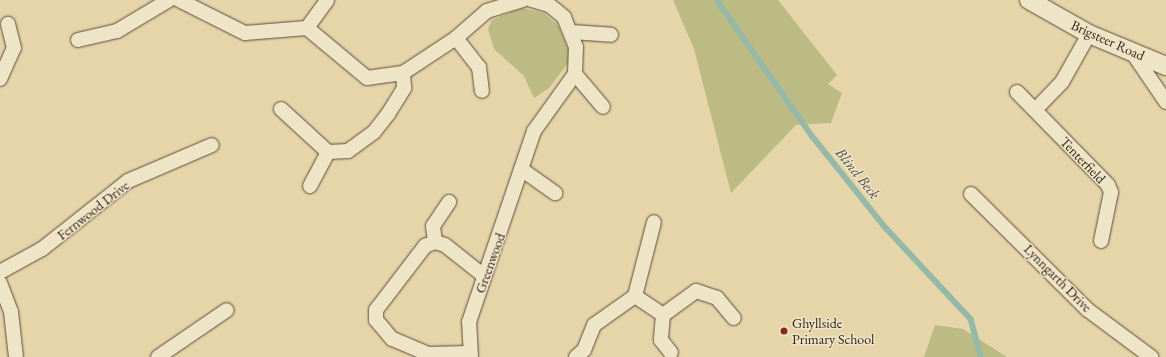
<!DOCTYPE html>
<style>
body{margin:0}
#map{position:relative;width:1166px;height:357px;overflow:hidden;background:#e5d5a8;font-family:"EB Garamond",serif}
div>[style]{position:absolute}
.green>*{inset:0;background:#bcbb83}
.stream>*{height:5.5px;margin:-2.75px;padding:0 2.75px;transform-origin:2.75px;border-radius:2.75px;background:#96b9a7}
.roads{filter:drop-shadow(0 0 1px #5c4c3c) drop-shadow(0 0 1px #5c4c3c)}
.minor>*{height:14px;margin:-7px;padding:0 7px;transform-origin:7px;border-radius:7px;background:#eee4c6}
.tertiary>*{height:18px;margin:-9px;padding:0 9px;transform-origin:9px;border-radius:9px;background:#eee4c6}
.dots>*{width:11px;height:11px;translate:-50% -50%;box-sizing:border-box;border:2px solid #eee4c6;border-radius:50%}
span{translate:-50% -50%;white-space:nowrap;text-align:center;line-height:1.15;-webkit-text-stroke:3px #eee4c6;paint-order:stroke}
.street-label{font-size:14px;color:#2e1e18}
.poi-label{font-size:14px;color:#2e1e18}
.left{translate:0 -50%;text-align:left}
.water-label{font-size:15px;color:#4d4c43;font-style:italic}
</style>
<div id="map">
<div class="green">
<i style="clip-path:polygon(673px 0,778px 0,837px 75px,828px 84px,842px 93px,831px 123px,796px 125px,731px 193px,694px 49px)"></i>
<i style="clip-path:polygon(522px 8px,544px 13px,558px 25px,568px 49px,568px 63px,549px 88px,534px 98px,524px 76px,494px 49px,488px 29px,492px 20px)"></i>
<i style="clip-path:polygon(935px 325px,963px 329px,1007px 357px,924px 357px)"></i>
</div>
<div class="stream">
<i style="left:717px;top:0;width:167px;rotate:55deg"></i>
<i style="left:813px;top:137px;width:117px;rotate:51.3deg"></i>
<i style="left:886px;top:228px;width:125px;rotate:47deg"></i>
<i style="left:971px;top:319px;width:39px;rotate:75deg"></i>
</div>
<div class="roads">
<div class="minor">
<i style="left:179px;top:0;width:74px;rotate:26.6deg"></i>
<i style="left:245px;top:33px;width:62px;rotate:-4.6deg"></i>
<i style="left:307px;top:28px;width:78px;rotate:39.8deg"></i>
<i style="left:367px;top:78px;width:36px;rotate:-8deg"></i>
<i style="left:403px;top:73px;width:64px;rotate:-33.4deg"></i>
<i style="left:456px;top:38px;width:41px;rotate:-41.1deg"></i>
<i style="left:487px;top:11px;width:38px;rotate:-17deg"></i>
<i style="left:307px;top:28px;width:34px;rotate:-54deg"></i>
<i style="left:572px;top:32px;width:39px;rotate:4deg"></i>
<i style="left:456px;top:38px;width:37px;rotate:52deg"></i>
<i style="left:479px;top:67px;width:24px;rotate:83deg"></i>
<i style="left:78px;top:40px;width:40px;rotate:-13deg"></i>
<i style="left:117px;top:31px;width:61px;rotate:-30.8deg"></i>
<i style="left:1130px;top:49px;width:64px;rotate:55.8deg"></i>
<i style="left:575px;top:74px;width:43px;rotate:49.7deg"></i>
<i style="left:0;top:79px;width:34px;rotate:-66deg"></i>
<i style="left:14px;top:48px;width:25px;rotate:-104deg"></i>
<i style="left:1017px;top:92px;width:130px;rotate:45.6deg"></i>
<i style="left:1108px;top:185px;width:8px;rotate:67deg"></i>
<i style="left:1111px;top:192px;width:50px;rotate:101.5deg"></i>
<i style="left:281px;top:109px;width:64px;rotate:42.5deg"></i>
<i style="left:328px;top:152px;width:20px;rotate:-3deg"></i>
<i style="left:348px;top:151px;width:32px;rotate:-36deg"></i>
<i style="left:374px;top:132px;width:23px;rotate:-52deg"></i>
<i style="left:388px;top:114px;width:31px;rotate:-58deg"></i>
<i style="left:404px;top:88px;width:15px;rotate:-94deg"></i>
<i style="left:1035px;top:110px;width:39px;rotate:-46deg"></i>
<i style="left:1062px;top:82px;width:55px;rotate:-60.6deg"></i>
<i style="left:521px;top:169px;width:42px;rotate:35.2deg"></i>
<i style="left:310px;top:186px;width:38px;rotate:-62deg"></i>
<i style="left:971px;top:194px;width:165px;rotate:44.8deg"></i>
<i style="left:1088px;top:310px;width:79px;rotate:36.7deg"></i>
<i style="left:435px;top:242px;width:16px;rotate:-97deg"></i>
<i style="left:433px;top:226px;width:29px;rotate:-56deg"></i>
<i style="left:0;top:272px;width:48px;rotate:-28.7deg"></i>
<i style="left:42px;top:249px;width:110px;rotate:-38.3deg"></i>
<i style="left:128px;top:181px;width:91px;rotate:-23.2deg"></i>
<i style="left:0;top:283px;width:31px;rotate:69deg"></i>
<i style="left:11px;top:312px;width:45px;rotate:83.7deg"></i>
<i style="left:635px;top:296px;width:34px;rotate:34deg"></i>
<i style="left:663px;top:315px;width:25px;rotate:95deg"></i>
<i style="left:661px;top:340px;width:16px;rotate:52deg"></i>
<i style="left:663px;top:315px;width:41px;rotate:-36deg"></i>
<i style="left:696px;top:291px;width:22px;rotate:18deg"></i>
<i style="left:717px;top:298px;width:26px;rotate:50deg"></i>
<i style="left:468px;top:353px;width:40px;rotate:178.6deg"></i>
<i style="left:428px;top:354px;width:39px;rotate:-157deg"></i>
<i style="left:392px;top:339px;width:25px;rotate:-130deg"></i>
<i style="left:376px;top:320px;width:10px;rotate:-90deg"></i>
<i style="left:376px;top:310px;width:81px;rotate:-52.6deg"></i>
<i style="left:425px;top:246px;width:11px;rotate:-22deg"></i>
<i style="left:435px;top:242px;width:10px;rotate:17deg"></i>
<i style="left:445px;top:245px;width:50px;rotate:38.5deg"></i>
<i style="left:158px;top:357px;width:83px;rotate:-34.3deg"></i>
<i style="left:471px;top:357px;width:35px;rotate:-93deg"></i>
<i style="left:469px;top:322px;width:202px;rotate:-71.2deg"></i>
<i style="left:534px;top:131px;width:70px;rotate:-54.3deg"></i>
<i style="left:575px;top:74px;width:27px;rotate:-88deg"></i>
<i style="left:576px;top:47px;width:32px;rotate:-112deg"></i>
<i style="left:564px;top:17px;width:19px;rotate:-141deg"></i>
<i style="left:549px;top:5px;width:18px;rotate:-164deg"></i>
<i style="left:576px;top:357px;width:11px;rotate:-41deg"></i>
<i style="left:584px;top:350px;width:27px;rotate:-68deg"></i>
<i style="left:594px;top:325px;width:50px;rotate:-35.3deg"></i>
<i style="left:635px;top:296px;width:76px;rotate:-75.6deg"></i>
</div>
<div class="tertiary">
<i style="left:1029px;top:0;width:69px;rotate:29.5deg"></i>
<i style="left:1089px;top:34px;width:83px;rotate:22.6deg"></i>
</div>
</div>
<div class="dots">
<i style="left:784px;top:331px;background:#8f2418"></i>
</div>
<div class="street-label">
<span style="left:1108px;top:40px;rotate:24deg">Brigsteer Road</span>
<span style="left:1083px;top:160px;rotate:46deg">Tenterfield</span>
<span style="left:93px;top:210px;rotate:-38deg">Fernwood Drive</span>
<span style="left:490px;top:263px;rotate:-70deg">Greenwood</span>
<span style="left:1058px;top:278px;rotate:45deg">Lynngarth Drive</span>
</div>
<div class="poi-label">
<span class="left" style="left:792px;top:331px">Ghyllside<br>Primary School</span>
</div>
<div class="water-label">
<span style="left:858px;top:173px;rotate:51deg">Blind Beck</span>
</div>
</div>
